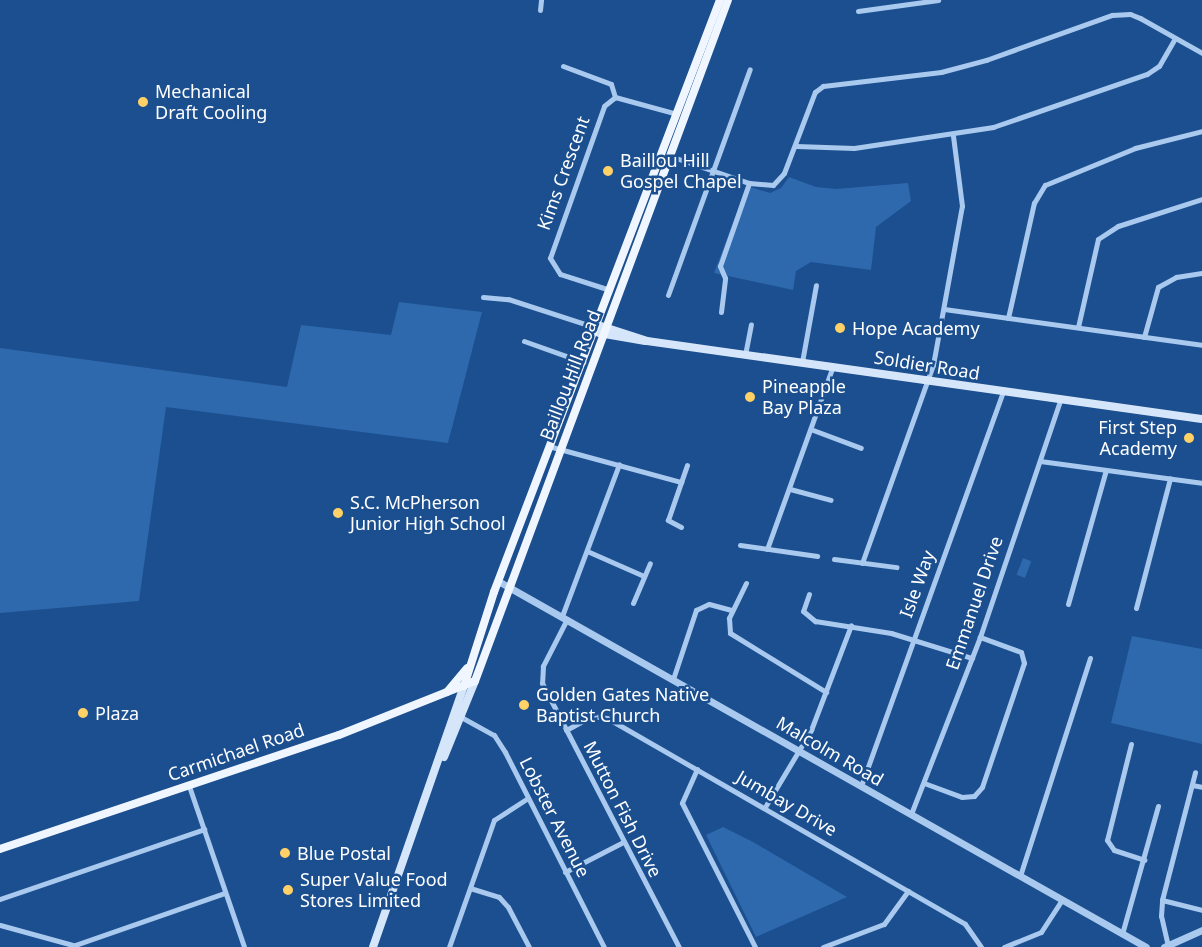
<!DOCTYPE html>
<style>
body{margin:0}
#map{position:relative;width:1202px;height:947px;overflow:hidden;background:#1b4f8f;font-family:"Noto Sans",sans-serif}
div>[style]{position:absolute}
.green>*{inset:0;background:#2e69ad;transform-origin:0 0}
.minor>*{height:5px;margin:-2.5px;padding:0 2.5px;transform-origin:2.5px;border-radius:2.5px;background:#a9c9ee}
.tertiary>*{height:7px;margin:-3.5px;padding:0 3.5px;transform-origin:3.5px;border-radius:3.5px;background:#a9c9ee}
.secondary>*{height:8px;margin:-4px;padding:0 4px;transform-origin:4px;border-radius:4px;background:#d6e6fa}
.primary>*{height:8px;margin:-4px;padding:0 4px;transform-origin:4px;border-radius:4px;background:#f0f6ff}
.dots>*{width:16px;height:16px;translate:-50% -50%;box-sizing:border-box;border:3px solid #1b4f8f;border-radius:50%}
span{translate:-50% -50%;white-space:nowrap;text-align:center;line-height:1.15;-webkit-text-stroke:5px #1b4f8f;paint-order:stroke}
.poi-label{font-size:18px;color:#fff}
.left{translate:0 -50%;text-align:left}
.right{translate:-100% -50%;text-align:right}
.street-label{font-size:18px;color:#fff}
</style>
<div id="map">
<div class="green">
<i style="clip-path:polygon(789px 177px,816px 187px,836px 189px,908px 183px,911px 201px,876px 227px,871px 270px,811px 262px,796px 271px,793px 290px,714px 273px,747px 186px,770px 193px,781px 188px)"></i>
<i style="clip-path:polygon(399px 302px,482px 312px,448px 443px,166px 407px,139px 601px,0 613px,0 348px,287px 387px,301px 325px,391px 335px)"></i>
<i style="left:1023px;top:558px;width:9px;height:18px;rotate:21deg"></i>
<i style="clip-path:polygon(1132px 636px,1202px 649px,1202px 744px,1111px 723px)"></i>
<i style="clip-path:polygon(723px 827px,753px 842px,847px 897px,756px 937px,706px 835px)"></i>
</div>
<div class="minor">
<i style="left:540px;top:10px;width:10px;rotate:-84deg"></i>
<i style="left:858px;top:11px;width:81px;rotate:-7.8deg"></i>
<i style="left:563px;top:66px;width:51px;rotate:20.6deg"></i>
<i style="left:611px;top:84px;width:14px;rotate:73deg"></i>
<i style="left:796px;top:146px;width:58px;rotate:2deg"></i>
<i style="left:854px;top:148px;width:141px;rotate:-8.6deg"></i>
<i style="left:993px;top:127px;width:163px;rotate:-19deg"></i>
<i style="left:1147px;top:74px;width:14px;rotate:-34deg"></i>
<i style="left:1159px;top:66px;width:32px;rotate:-60deg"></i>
<i style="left:670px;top:156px;width:83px;rotate:18.9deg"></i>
<i style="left:749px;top:183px;width:24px;rotate:5deg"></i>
<i style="left:773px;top:185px;width:16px;rotate:-47deg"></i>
<i style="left:784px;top:173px;width:87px;rotate:-69.1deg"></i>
<i style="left:815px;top:92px;width:10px;rotate:-37deg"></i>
<i style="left:823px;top:86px;width:119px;rotate:-6.8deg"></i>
<i style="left:941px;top:72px;width:47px;rotate:-14.9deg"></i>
<i style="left:986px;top:60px;width:134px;rotate:-19.7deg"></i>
<i style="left:1112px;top:15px;width:18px;rotate:-3deg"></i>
<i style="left:1130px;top:14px;width:11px;rotate:22deg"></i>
<i style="left:1140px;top:18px;width:71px;rotate:29.4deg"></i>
<i style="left:610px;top:290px;width:52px;rotate:-162.3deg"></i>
<i style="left:560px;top:274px;width:19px;rotate:-122deg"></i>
<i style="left:550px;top:258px;width:161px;rotate:-70.4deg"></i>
<i style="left:604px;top:106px;width:14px;rotate:-39deg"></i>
<i style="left:615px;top:97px;width:64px;rotate:15.3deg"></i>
<i style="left:668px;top:295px;width:240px;rotate:-70.1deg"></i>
<i style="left:483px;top:297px;width:25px;rotate:5deg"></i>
<i style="left:508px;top:299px;width:87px;rotate:18deg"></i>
<i style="left:591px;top:326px;width:6px;rotate:-9deg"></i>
<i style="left:944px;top:309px;width:260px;rotate:7.9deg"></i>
<i style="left:721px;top:312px;width:34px;rotate:-83deg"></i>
<i style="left:725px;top:278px;width:13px;rotate:-113deg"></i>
<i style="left:720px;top:266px;width:88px;rotate:-70.7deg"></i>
<i style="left:1008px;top:318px;width:118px;rotate:-77.3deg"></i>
<i style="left:1034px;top:203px;width:21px;rotate:-59deg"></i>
<i style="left:1045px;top:185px;width:97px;rotate:-22.3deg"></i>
<i style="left:1135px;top:148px;width:69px;rotate:-14.2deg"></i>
<i style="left:1078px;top:327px;width:90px;rotate:-77.2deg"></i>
<i style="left:1098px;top:239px;width:24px;rotate:-33deg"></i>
<i style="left:1118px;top:226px;width:88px;rotate:-17.8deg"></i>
<i style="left:1144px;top:337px;width:52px;rotate:-74.4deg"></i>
<i style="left:1158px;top:287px;width:21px;rotate:-29deg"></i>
<i style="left:1176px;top:277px;width:26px;rotate:-9deg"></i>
<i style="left:524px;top:341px;width:63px;rotate:19.6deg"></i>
<i style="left:745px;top:355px;width:31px;rotate:-79deg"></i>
<i style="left:802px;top:362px;width:78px;rotate:-79.7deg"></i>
<i style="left:813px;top:430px;width:51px;rotate:20.6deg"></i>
<i style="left:552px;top:447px;width:134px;rotate:15.2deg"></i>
<i style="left:1040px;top:461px;width:163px;rotate:7.7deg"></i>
<i style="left:790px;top:489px;width:42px;rotate:15deg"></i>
<i style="left:681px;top:527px;width:15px;rotate:-152deg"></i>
<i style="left:668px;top:520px;width:58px;rotate:-70.9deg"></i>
<i style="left:740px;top:545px;width:78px;rotate:8.1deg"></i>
<i style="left:767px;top:549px;width:195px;rotate:-70.2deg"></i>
<i style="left:587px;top:551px;width:62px;rotate:23.7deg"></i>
<i style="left:834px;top:559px;width:63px;rotate:7.4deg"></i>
<i style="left:862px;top:563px;width:210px;rotate:-70.3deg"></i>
<i style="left:933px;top:365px;width:162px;rotate:-79.7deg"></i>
<i style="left:962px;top:206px;width:71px;rotate:-97.3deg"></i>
<i style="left:746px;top:583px;width:39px;rotate:116deg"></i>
<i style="left:729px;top:618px;width:15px;rotate:86deg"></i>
<i style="left:730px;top:633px;width:113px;rotate:31.6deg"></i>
<i style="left:809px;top:594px;width:18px;rotate:109deg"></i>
<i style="left:803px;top:611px;width:16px;rotate:40deg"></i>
<i style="left:815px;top:621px;width:77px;rotate:9deg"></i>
<i style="left:891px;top:633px;width:85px;rotate:17.2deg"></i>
<i style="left:633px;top:603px;width:43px;rotate:-67deg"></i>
<i style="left:1068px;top:604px;width:139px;rotate:-74.2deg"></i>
<i style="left:1136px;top:608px;width:134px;rotate:-75.3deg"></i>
<i style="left:562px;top:616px;width:162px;rotate:-69.4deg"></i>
<i style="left:567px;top:619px;width:53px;rotate:117.1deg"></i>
<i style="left:543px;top:666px;width:17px;rotate:93deg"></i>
<i style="left:542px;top:683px;width:297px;rotate:62.6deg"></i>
<i style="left:673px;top:679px;width:73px;rotate:-71.6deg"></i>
<i style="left:696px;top:610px;width:14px;rotate:-25deg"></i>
<i style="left:709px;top:604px;width:24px;rotate:15deg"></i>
<i style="left:461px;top:717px;width:38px;rotate:29deg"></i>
<i style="left:494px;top:735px;width:20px;rotate:57deg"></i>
<i style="left:505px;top:752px;width:219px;rotate:63.1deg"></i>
<i style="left:566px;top:730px;width:30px;rotate:-28deg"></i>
<i style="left:592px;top:716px;width:15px;rotate:8deg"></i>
<i style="left:607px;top:718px;width:413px;rotate:29.9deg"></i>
<i style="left:965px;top:924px;width:28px;rotate:55deg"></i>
<i style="left:1131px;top:744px;width:99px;rotate:104deg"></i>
<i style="left:1107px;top:840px;width:12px;rotate:55deg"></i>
<i style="left:1114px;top:850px;width:32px;rotate:18deg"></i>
<i style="left:697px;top:769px;width:37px;rotate:114deg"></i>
<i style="left:682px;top:803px;width:161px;rotate:63.1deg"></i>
<i style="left:924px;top:783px;width:40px;rotate:20.2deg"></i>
<i style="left:962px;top:797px;width:12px;rotate:-5deg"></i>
<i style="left:974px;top:796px;width:12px;rotate:-48deg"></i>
<i style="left:982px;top:787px;width:131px;rotate:-71.3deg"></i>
<i style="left:1024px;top:663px;width:11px;rotate:-105deg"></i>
<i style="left:1021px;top:652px;width:44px;rotate:-159.9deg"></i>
<i style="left:1192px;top:785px;width:10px;rotate:11deg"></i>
<i style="left:189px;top:786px;width:170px;rotate:71.1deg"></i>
<i style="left:861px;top:786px;width:419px;rotate:-70.2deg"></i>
<i style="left:765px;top:807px;width:90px;rotate:-59.1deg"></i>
<i style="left:811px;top:730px;width:112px;rotate:-69.1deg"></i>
<i style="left:911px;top:814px;width:190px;rotate:-68.7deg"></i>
<i style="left:980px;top:637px;width:250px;rotate:-71.3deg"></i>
<i style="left:565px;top:872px;width:65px;rotate:-27.3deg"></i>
<i style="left:1020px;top:876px;width:229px;rotate:-72.2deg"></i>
<i style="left:470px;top:888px;width:30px;rotate:17deg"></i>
<i style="left:499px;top:897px;width:13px;rotate:48deg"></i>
<i style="left:508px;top:907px;width:45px;rotate:62.3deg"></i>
<i style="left:0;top:899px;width:216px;rotate:-18.9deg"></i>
<i style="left:1162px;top:900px;width:41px;rotate:14deg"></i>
<i style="left:0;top:925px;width:79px;rotate:15.4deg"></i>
<i style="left:1122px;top:934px;width:133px;rotate:-74.3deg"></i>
<i style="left:75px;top:945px;width:158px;rotate:-19.2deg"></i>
<i style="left:1168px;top:946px;width:31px;rotate:-103deg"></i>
<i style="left:1161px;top:916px;width:16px;rotate:-86deg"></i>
<i style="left:1162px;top:900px;width:132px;rotate:-75.5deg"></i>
<i style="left:449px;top:947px;width:135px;rotate:-70.5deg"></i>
<i style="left:494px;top:820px;width:40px;rotate:-32.9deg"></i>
<i style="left:823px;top:947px;width:65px;rotate:-20.7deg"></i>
<i style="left:884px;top:924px;width:41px;rotate:-54deg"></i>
<i style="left:1004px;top:947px;width:40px;rotate:-22deg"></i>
<i style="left:1041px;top:932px;width:38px;rotate:-57deg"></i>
</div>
<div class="tertiary">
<i style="left:498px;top:581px;width:744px;rotate:29.46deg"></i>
<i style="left:1164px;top:947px;width:42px;rotate:-24.1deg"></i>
</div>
<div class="secondary">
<i style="left:601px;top:326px;width:48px;rotate:18.1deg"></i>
<i style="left:647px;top:341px;width:560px;rotate:8deg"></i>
<i style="left:599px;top:333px;width:47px;rotate:9.9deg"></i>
<i style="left:444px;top:757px;width:82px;rotate:-67.8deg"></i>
<i style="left:373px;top:947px;width:276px;rotate:-70.8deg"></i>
</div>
<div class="primary">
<i style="left:464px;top:686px;width:99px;rotate:-72.3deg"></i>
<i style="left:494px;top:592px;width:634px;rotate:-69.11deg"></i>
<i style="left:447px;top:692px;width:31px;rotate:-50deg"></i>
<i style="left:0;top:849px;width:358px;rotate:-18.6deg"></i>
<i style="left:339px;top:735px;width:146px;rotate:-21.7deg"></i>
<i style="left:475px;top:681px;width:726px;rotate:-69.62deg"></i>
</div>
<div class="dots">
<i style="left:143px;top:102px;background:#ffd166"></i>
<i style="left:608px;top:171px;background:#ffd166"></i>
<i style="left:840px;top:328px;background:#ffd166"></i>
<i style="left:750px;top:397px;background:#ffd166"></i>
<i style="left:1189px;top:438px;background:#ffd166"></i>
<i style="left:338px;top:513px;background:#ffd166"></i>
<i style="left:524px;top:705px;background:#ffd166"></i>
<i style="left:83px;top:713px;background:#ffd166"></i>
<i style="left:285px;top:853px;background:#ffd166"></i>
<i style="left:288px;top:890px;background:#ffd166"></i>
</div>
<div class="poi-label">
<span class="left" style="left:155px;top:102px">Mechanical<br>Draft Cooling</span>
<span class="left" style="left:620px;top:171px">Baillou Hill<br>Gospel Chapel</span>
<span class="left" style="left:852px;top:328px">Hope Academy</span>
<span class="left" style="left:762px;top:397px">Pineapple<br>Bay Plaza</span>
<span class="right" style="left:1177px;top:438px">First Step<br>Academy</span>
<span class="left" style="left:350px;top:513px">S.C. McPherson<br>Junior High School</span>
<span class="left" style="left:536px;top:705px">Golden Gates Native<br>Baptist Church</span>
<span class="left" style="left:95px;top:713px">Plaza</span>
<span class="left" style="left:297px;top:853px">Blue Postal</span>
<span class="left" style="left:300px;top:890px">Super Value Food<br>Stores Limited</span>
</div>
<div class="street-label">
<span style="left:563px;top:173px;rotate:-70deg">Kims Crescent</span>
<span style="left:927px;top:365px;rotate:9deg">Soldier Road</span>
<span style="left:570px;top:375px;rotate:-69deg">Baillou Hill Road</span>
<span style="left:917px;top:584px;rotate:-70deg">Isle Way</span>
<span style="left:974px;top:603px;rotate:-71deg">Emmanuel Drive</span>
<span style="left:830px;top:751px;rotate:30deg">Malcolm Road</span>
<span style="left:236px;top:752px;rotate:-19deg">Carmichael Road</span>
<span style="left:787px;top:803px;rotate:30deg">Jumbay Drive</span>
<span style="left:623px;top:809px;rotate:63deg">Mutton Fish Drive</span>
<span style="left:555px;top:817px;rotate:63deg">Lobster Avenue</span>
</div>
</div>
